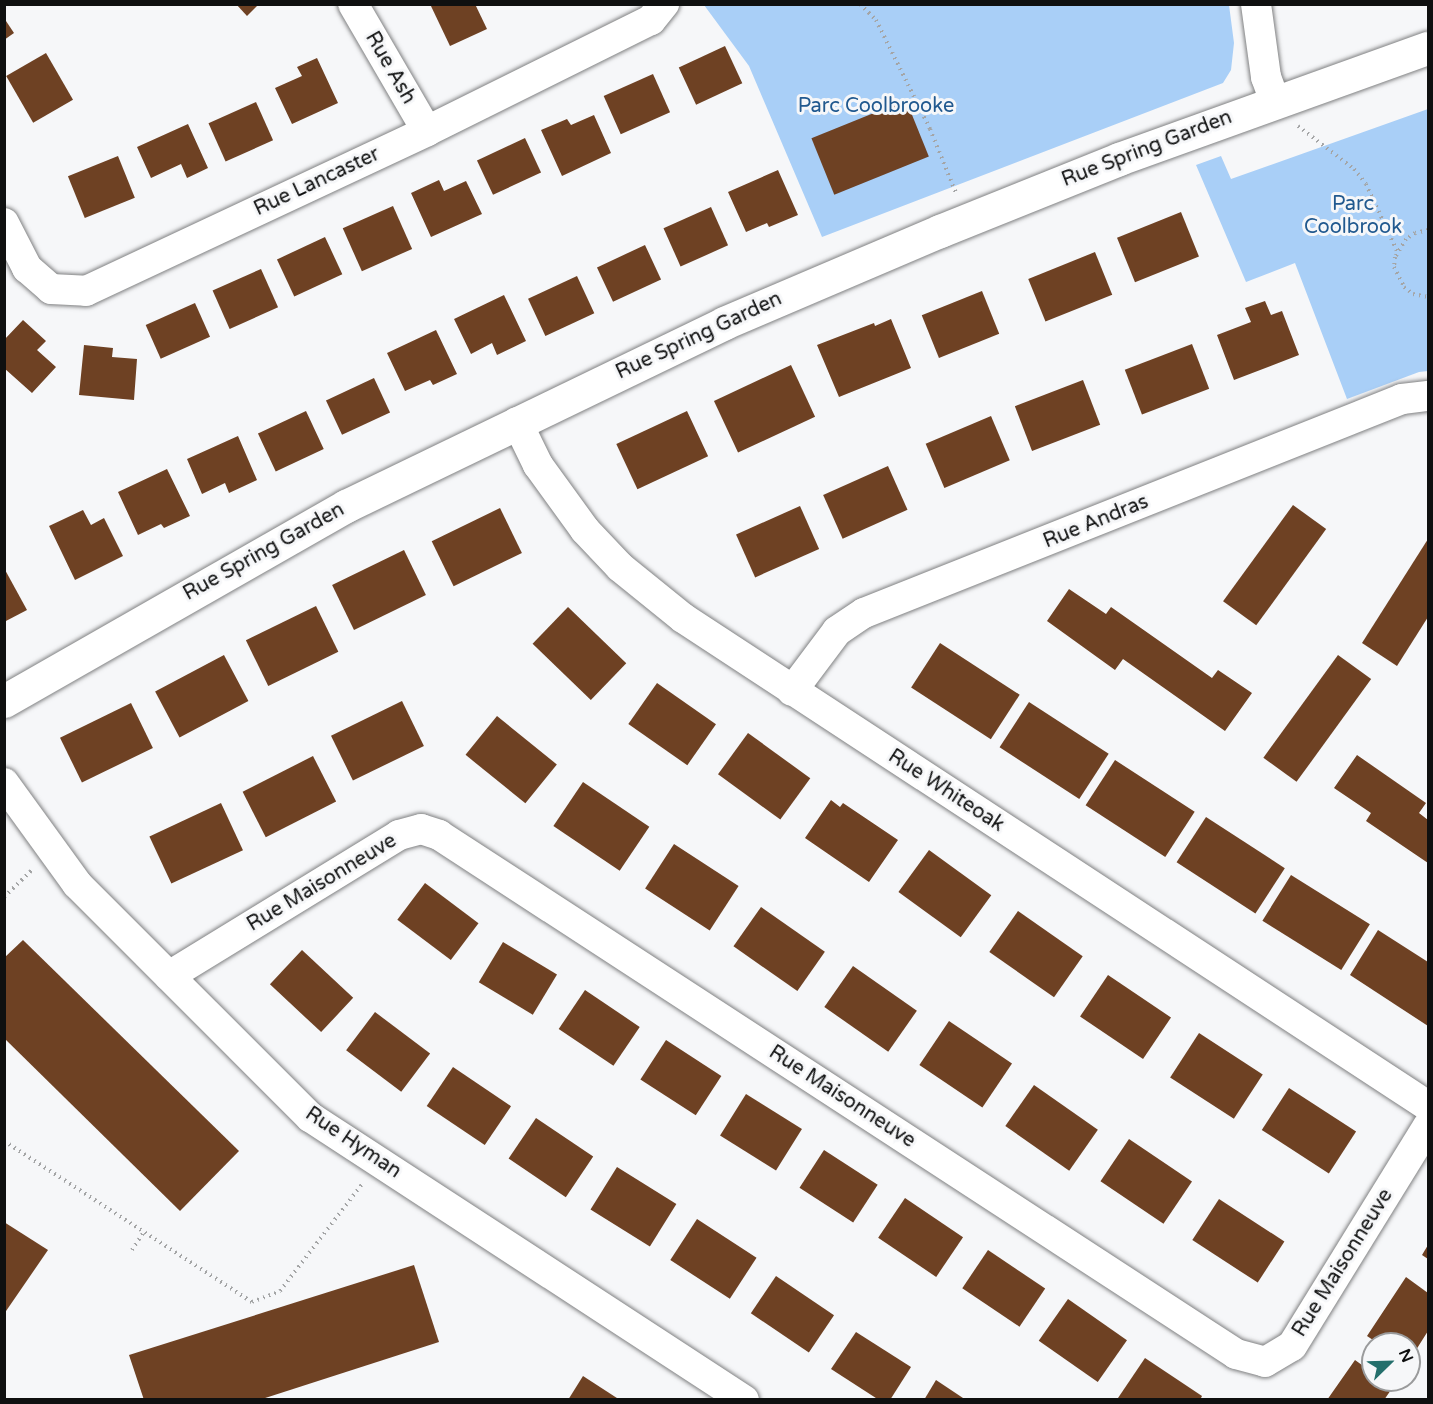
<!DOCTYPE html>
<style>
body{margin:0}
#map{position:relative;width:1433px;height:1404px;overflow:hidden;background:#f6f7f9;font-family:"Varela Round",sans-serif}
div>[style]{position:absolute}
.green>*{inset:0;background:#a9cff7}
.building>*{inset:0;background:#6e4123;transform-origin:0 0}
.path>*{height:4px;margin-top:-2px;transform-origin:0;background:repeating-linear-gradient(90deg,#a4a5a6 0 1.5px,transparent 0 6px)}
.roads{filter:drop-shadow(0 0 2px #808182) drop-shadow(0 0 2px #808182)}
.street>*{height:30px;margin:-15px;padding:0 15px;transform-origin:15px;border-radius:15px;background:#fff}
.secondary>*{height:33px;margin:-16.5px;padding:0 16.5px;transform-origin:16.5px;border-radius:16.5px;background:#fff}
span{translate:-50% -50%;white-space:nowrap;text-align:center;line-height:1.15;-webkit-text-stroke:6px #f6f7f9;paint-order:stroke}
.street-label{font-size:20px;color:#0f1010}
.park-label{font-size:20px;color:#21598f}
.frame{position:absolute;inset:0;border:6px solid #0f1010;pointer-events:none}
.north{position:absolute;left:1361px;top:1332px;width:60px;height:60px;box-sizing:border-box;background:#f6f7f9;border:2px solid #9a9b9c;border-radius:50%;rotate:67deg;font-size:16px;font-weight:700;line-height:24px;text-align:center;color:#0f1010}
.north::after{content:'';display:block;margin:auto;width:21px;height:27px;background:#246f6c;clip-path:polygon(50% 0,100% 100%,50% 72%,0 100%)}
</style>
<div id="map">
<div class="green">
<i style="clip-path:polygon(704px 5px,1229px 5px,1234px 43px,1231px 70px,1223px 83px,822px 237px,749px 66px)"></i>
<i style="clip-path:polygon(1428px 109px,1428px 371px,1419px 372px,1347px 399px,1295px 263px,1246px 282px,1196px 165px,1221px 156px,1231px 179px)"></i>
</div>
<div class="building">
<i style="clip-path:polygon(236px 4px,259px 4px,247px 16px)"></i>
<i style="clip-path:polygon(430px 4px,475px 4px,487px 29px,450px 46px)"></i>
<i style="clip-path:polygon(4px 18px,14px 33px,4px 40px)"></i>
<i style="left:725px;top:46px;width:41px;height:51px;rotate:65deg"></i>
<i style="left:46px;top:53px;width:54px;height:46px;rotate:60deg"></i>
<i style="clip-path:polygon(317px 58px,338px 103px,292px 124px,275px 88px,302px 76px,297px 67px)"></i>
<i style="left:653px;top:74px;width:42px;height:54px;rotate:66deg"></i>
<i style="left:906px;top:100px;width:61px;height:102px;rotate:68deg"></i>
<i style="left:256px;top:102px;width:42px;height:52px;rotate:66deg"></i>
<i style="clip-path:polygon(594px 115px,611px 153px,562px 176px,541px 130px,567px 119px,571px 125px)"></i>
<i style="clip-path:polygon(188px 124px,208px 168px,187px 178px,181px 164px,151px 178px,137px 147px)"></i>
<i style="left:525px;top:138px;width:38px;height:53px;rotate:65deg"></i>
<i style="left:118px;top:156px;width:45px;height:54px;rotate:68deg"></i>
<i style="clip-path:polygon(778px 170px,798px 215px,769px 227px,767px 223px,746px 232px,728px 192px)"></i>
<i style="clip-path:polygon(439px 180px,444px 191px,466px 181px,482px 214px,431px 237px,411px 193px)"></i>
<i style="left:393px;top:206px;width:47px;height:55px;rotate:66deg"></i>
<i style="left:711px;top:207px;width:42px;height:52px;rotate:66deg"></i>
<i style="left:1181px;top:212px;width:48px;height:69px;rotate:68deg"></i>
<i style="left:325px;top:237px;width:41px;height:53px;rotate:65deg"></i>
<i style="left:645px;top:245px;width:38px;height:53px;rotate:65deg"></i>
<i style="left:1095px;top:252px;width:46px;height:72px;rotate:68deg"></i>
<i style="left:261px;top:269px;width:42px;height:53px;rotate:66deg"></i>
<i style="left:577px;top:276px;width:41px;height:54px;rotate:65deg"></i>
<i style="left:982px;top:291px;width:46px;height:65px;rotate:68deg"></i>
<i style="clip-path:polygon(504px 295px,526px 341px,497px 355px,492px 343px,471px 354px,454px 319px)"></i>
<i style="clip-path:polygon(1265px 301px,1271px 315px,1282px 311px,1299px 355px,1234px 380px,1217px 335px,1251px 322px,1245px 308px)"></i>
<i style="left:195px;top:303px;width:37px;height:54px;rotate:66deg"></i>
<i style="clip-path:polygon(891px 319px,911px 368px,839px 397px,817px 345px,874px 323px,875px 326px)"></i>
<i style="clip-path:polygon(23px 320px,46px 341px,37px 350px,56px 367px,32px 393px,4px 368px,4px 340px)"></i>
<i style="clip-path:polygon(436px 330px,457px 374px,433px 385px,430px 380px,405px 391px,387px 353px)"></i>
<i style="left:1192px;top:344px;width:48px;height:72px;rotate:69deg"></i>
<i style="clip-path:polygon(84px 345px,113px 348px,112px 357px,137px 359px,134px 400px,79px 395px)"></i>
<i style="left:791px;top:365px;width:57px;height:85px;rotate:65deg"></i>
<i style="left:374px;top:378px;width:38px;height:53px;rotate:65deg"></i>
<i style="left:1083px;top:380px;width:48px;height:73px;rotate:69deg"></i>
<i style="left:306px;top:411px;width:42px;height:53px;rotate:65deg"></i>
<i style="left:687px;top:411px;width:50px;height:78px;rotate:65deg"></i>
<i style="left:991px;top:416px;width:48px;height:71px;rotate:67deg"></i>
<i style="clip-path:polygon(238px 436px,257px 480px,229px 493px,225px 483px,202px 494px,187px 459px)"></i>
<i style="left:888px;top:466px;width:48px;height:71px;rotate:66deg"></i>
<i style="clip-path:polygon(167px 469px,190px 516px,164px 528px,161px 524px,138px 535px,118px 492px)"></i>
<i style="left:1293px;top:505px;width:41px;height:119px;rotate:36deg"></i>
<i style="left:800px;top:506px;width:47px;height:70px;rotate:66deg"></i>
<i style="left:500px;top:508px;width:50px;height:76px;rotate:64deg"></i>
<i style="clip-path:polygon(83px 510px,91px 525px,104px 518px,123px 556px,75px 580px,49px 526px)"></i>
<i style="clip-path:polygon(1428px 539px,1428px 617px,1397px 666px,1362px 643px)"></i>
<i style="left:404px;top:550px;width:50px;height:80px;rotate:64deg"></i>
<i style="clip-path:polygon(4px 568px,27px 610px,4px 622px)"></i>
<i style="clip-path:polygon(1069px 589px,1106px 614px,1111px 607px,1212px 678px,1218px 670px,1252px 693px,1225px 731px,1123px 659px,1115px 670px,1047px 621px)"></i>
<i style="left:316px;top:606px;width:51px;height:78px;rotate:64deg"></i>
<i style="left:568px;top:607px;width:81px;height:51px;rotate:44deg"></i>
<i style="left:940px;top:643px;width:95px;height:53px;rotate:33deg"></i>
<i style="left:224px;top:655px;width:52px;height:78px;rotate:62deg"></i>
<i style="left:1338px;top:655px;width:41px;height:127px;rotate:36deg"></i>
<i style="left:657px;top:683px;width:72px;height:50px;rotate:35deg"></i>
<i style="left:402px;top:701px;width:50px;height:79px;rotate:64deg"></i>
<i style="left:1029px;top:702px;width:95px;height:54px;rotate:33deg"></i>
<i style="left:131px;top:703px;width:50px;height:79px;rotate:64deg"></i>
<i style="left:497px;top:716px;width:77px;height:50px;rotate:39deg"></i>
<i style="left:748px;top:733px;width:77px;height:51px;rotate:36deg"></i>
<i style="clip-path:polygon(1357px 755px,1426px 803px,1419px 813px,1428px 820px,1428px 863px,1366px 821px,1371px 813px,1334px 788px)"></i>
<i style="left:313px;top:756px;width:51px;height:79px;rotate:63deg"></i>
<i style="left:1115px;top:760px;width:95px;height:54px;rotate:33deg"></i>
<i style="left:583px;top:782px;width:80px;height:53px;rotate:34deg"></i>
<i style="clip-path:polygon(831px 800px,840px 807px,843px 803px,898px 840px,869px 882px,805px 838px)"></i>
<i style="left:221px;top:803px;width:52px;height:79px;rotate:65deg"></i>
<i style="left:1206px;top:817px;width:94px;height:54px;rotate:33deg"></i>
<i style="left:674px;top:844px;width:77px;height:53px;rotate:33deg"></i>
<i style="left:929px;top:850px;width:77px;height:52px;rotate:36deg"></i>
<i style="left:1291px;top:875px;width:93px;height:54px;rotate:32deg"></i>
<i style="left:425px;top:883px;width:67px;height:46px;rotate:37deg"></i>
<i style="left:761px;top:907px;width:78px;height:48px;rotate:35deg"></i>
<i style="left:1018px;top:911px;width:79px;height:50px;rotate:35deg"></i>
<i style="clip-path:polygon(1378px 930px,1428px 962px,1428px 1026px,1350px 975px)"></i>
<i style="clip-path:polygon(23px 940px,239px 1151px,180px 1211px,4px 1038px,4px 958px)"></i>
<i style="left:503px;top:942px;width:63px;height:47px;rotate:31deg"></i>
<i style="left:302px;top:950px;width:70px;height:47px;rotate:43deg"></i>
<i style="left:853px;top:966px;width:78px;height:50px;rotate:35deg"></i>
<i style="left:1108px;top:975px;width:76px;height:50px;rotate:34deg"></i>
<i style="left:585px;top:990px;width:66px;height:47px;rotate:34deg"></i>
<i style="left:375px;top:1012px;width:69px;height:48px;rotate:37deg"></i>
<i style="left:949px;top:1021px;width:76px;height:53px;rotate:34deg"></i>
<i style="left:1199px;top:1033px;width:76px;height:53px;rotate:33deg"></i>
<i style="left:666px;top:1040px;width:66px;height:47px;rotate:33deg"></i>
<i style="left:453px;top:1067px;width:70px;height:47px;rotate:34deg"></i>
<i style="left:1034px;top:1085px;width:78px;height:50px;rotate:35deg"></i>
<i style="left:1289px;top:1088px;width:80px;height:50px;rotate:33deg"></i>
<i style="left:746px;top:1094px;width:66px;height:49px;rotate:32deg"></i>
<i style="left:536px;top:1118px;width:69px;height:49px;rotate:34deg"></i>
<i style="left:1129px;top:1139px;width:76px;height:51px;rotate:34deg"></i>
<i style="left:824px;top:1150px;width:64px;height:45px;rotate:33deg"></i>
<i style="left:617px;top:1167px;width:70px;height:50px;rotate:32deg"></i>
<i style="left:905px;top:1198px;width:70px;height:48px;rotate:34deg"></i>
<i style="left:1219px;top:1199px;width:78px;height:49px;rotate:33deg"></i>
<i style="left:697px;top:1219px;width:71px;height:49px;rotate:33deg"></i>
<i style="clip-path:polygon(4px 1222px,48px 1250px,4px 1314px)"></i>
<i style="clip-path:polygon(1428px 1245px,1428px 1259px,1422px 1255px)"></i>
<i style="left:988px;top:1250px;width:69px;height:46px;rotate:34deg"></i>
<i style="clip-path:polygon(414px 1265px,439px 1342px,259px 1400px,144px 1400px,129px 1355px)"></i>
<i style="left:776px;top:1276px;width:70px;height:45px;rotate:34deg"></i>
<i style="clip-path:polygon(1406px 1277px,1428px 1293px,1428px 1331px,1409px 1361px,1409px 1344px,1379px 1344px,1367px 1336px)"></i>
<i style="left:1068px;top:1299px;width:72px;height:51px;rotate:35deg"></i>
<i style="clip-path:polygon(856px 1332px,911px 1367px,890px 1400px,879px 1400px,831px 1369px)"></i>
<i style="clip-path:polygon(1145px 1358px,1202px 1396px,1200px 1400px,1118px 1398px)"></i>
<i style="clip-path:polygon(1355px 1360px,1373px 1373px,1373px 1380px,1384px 1380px,1393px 1387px,1384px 1400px,1327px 1400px)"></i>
<i style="clip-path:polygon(583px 1376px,620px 1400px,568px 1400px)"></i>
<i style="clip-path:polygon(936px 1380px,966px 1400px,924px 1400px)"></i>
</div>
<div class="path">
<i style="left:860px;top:4px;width:23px;rotate:45deg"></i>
<i style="left:876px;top:20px;width:122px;rotate:63.6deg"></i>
<i style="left:930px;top:129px;width:69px;rotate:67.9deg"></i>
<i style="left:1298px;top:126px;width:71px;rotate:37.5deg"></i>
<i style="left:1354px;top:169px;width:19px;rotate:51deg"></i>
<i style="left:1366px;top:184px;width:74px;rotate:65.2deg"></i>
<i style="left:1428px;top:230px;width:13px;rotate:167deg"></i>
<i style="left:1415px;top:233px;width:11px;rotate:146deg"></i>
<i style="left:1406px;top:239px;width:21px;rotate:121deg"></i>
<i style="left:1395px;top:257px;width:10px;rotate:96deg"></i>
<i style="left:1394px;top:267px;width:22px;rotate:63deg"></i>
<i style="left:1404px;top:287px;width:11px;rotate:38deg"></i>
<i style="left:1413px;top:294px;width:15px;rotate:11deg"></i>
<i style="left:4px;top:897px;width:40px;rotate:-44deg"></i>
<i style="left:4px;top:1141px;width:296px;rotate:33deg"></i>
<i style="left:252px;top:1302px;width:30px;rotate:-21deg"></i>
<i style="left:280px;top:1291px;width:136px;rotate:-52.5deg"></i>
<i style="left:132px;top:1250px;width:20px;rotate:-57deg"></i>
</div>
<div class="roads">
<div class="street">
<i style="left:353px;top:4px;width:147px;rotate:59.8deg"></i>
<i style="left:1256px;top:4px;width:74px;rotate:82.2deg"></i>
<i style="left:1266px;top:77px;width:27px;rotate:70deg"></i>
<i style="left:4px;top:223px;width:51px;rotate:62.9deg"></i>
<i style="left:27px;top:268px;width:32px;rotate:41deg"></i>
<i style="left:51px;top:289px;width:35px;rotate:3deg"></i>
<i style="left:86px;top:291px;width:377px;rotate:-25.1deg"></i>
<i style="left:427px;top:131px;width:250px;rotate:-26.4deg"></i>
<i style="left:651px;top:20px;width:21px;rotate:-51deg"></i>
<i style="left:517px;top:422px;width:48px;rotate:64deg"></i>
<i style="left:538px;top:465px;width:80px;rotate:54.1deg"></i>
<i style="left:585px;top:530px;width:51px;rotate:46.6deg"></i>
<i style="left:620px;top:567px;width:81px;rotate:39deg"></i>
<i style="left:683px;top:618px;width:891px;rotate:33.23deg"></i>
<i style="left:792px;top:691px;width:75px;rotate:-53.1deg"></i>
<i style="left:837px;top:631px;width:32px;rotate:-34deg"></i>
<i style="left:864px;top:613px;width:579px;rotate:-21.69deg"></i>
<i style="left:1402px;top:399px;width:26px;rotate:-7deg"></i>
<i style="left:4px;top:783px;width:125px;rotate:54.1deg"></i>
<i style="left:77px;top:884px;width:330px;rotate:45deg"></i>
<i style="left:310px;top:1117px;width:518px;rotate:33.11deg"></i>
<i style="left:169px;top:976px;width:270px;rotate:-31.5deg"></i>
<i style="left:399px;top:835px;width:23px;rotate:-15deg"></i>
<i style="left:421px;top:829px;width:19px;rotate:18deg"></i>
<i style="left:439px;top:835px;width:951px;rotate:33.07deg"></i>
<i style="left:1236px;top:1354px;width:30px;rotate:15deg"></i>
<i style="left:1265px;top:1362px;width:31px;rotate:-31deg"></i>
<i style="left:1292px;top:1346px;width:259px;rotate:-58.3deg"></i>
</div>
<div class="secondary">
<i style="left:4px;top:701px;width:394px;rotate:-29.7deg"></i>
<i style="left:346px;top:506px;width:420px;rotate:-25.8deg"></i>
<i style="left:724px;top:323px;width:235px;rotate:-23.1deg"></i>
<i style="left:940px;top:231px;width:193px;rotate:-21.9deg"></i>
<i style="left:1119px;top:159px;width:328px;rotate:-19.8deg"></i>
</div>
</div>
<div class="street-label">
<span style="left:390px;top:68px;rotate:60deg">Rue Ash</span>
<span style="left:1147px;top:149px;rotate:-21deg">Rue Spring Garden</span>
<span style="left:317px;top:182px;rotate:-25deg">Rue Lancaster</span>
<span style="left:699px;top:336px;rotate:-25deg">Rue Spring Garden</span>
<span style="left:1096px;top:522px;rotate:-22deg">Rue Andras</span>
<span style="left:264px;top:552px;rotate:-29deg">Rue Spring Garden</span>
<span style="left:946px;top:791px;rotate:33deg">Rue Whiteoak</span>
<span style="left:322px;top:883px;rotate:-31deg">Rue Maisonneuve</span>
<span style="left:842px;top:1097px;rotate:33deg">Rue Maisonneuve</span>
<span style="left:353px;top:1143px;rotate:34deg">Rue Hyman</span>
<span style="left:1343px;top:1263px;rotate:-58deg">Rue Maisonneuve</span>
</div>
<div class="park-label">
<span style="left:876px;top:106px">Parc Coolbrooke</span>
<span style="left:1353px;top:216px">Parc<br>Coolbrook</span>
</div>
<div class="frame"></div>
<div class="north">N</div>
</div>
